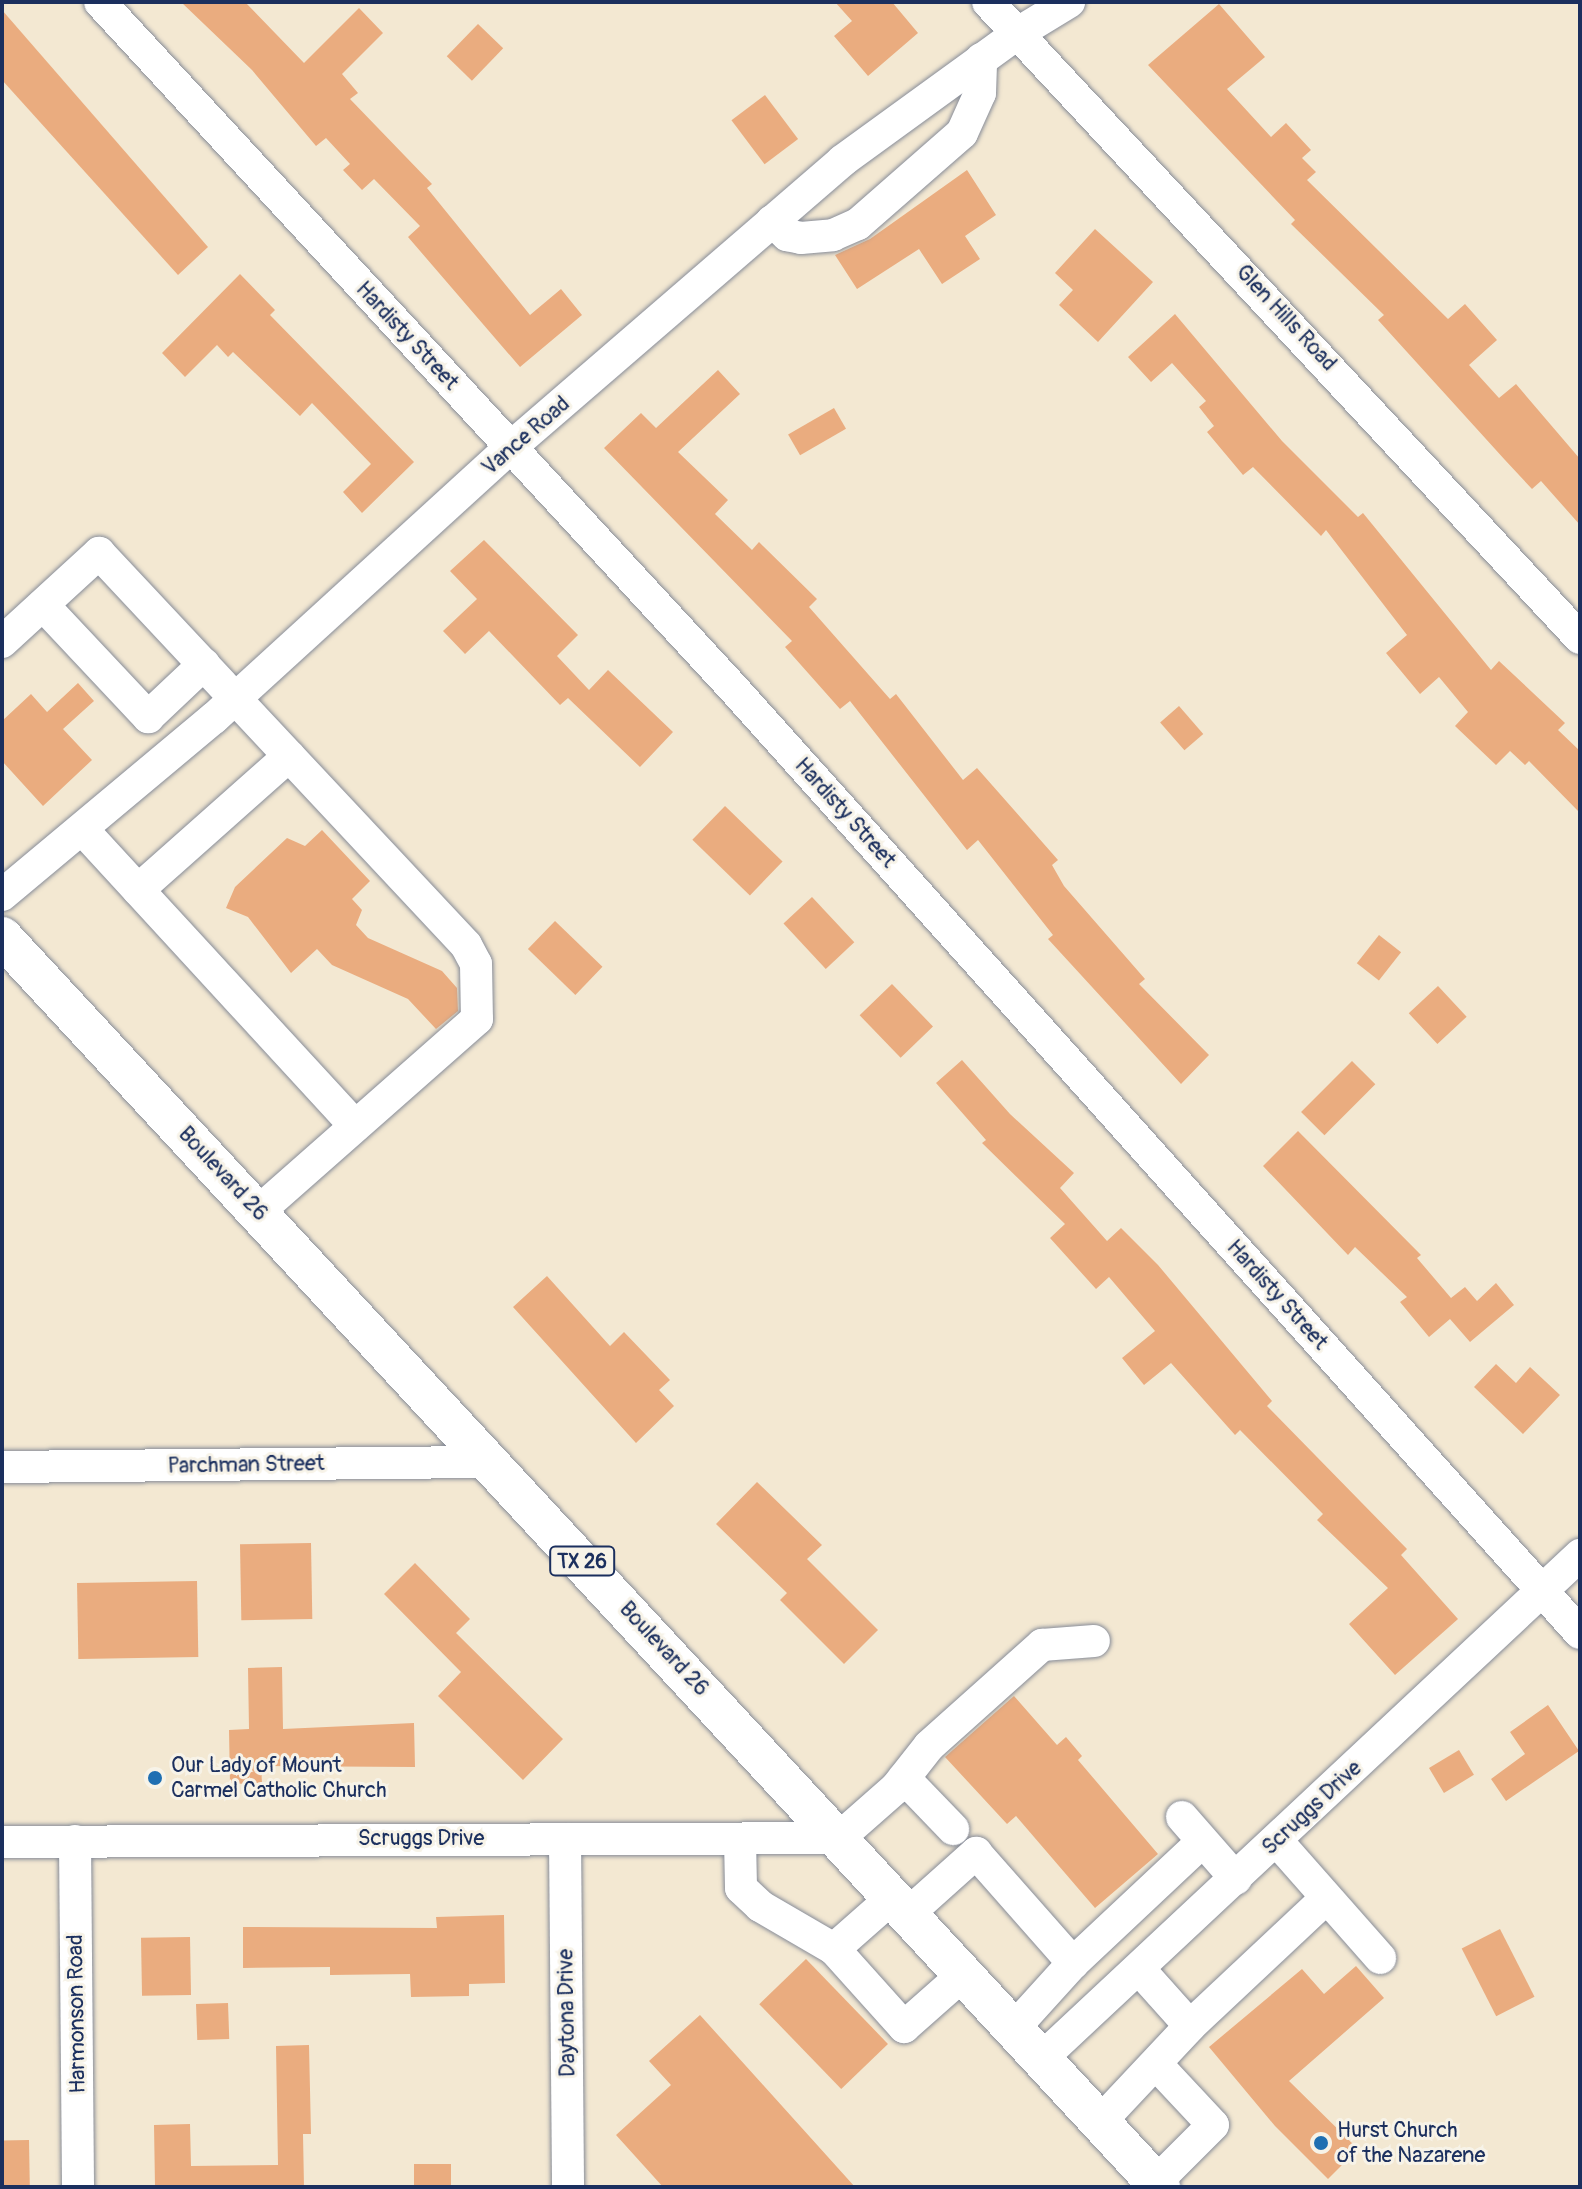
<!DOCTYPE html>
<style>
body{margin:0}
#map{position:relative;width:1582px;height:2189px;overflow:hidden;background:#f3e8d2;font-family:Pangolin,sans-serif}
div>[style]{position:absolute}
.building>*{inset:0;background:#eaac7f;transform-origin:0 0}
.roads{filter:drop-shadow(0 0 2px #878c98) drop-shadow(0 0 2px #878c98)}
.minor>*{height:32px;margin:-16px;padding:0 16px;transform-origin:16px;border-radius:16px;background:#fff}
.major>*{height:40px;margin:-20px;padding:0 20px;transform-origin:20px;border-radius:20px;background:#fff}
.dots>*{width:22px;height:22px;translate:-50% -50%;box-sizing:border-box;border:4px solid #f7f3e8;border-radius:50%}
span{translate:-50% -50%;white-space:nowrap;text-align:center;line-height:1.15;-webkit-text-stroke:6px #f7f3e8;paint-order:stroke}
.shield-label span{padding:2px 6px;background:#f7f3e8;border:2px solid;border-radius:6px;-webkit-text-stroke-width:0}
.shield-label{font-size:20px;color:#1b2f5e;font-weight:700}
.street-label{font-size:22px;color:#1b2f5e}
.poi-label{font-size:22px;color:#1b2f5e}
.left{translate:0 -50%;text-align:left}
.frame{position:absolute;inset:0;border:4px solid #1b2f5e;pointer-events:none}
</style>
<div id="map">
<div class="building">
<i style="clip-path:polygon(181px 2px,245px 2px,304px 63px,359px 8px,383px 33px,342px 74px,358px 93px,350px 99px,432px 184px,427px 188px,530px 315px,561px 289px,582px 315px,520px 367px,408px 237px,420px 226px,374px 179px,362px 190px,343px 170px,350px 164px,326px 138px,316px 146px,252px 70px)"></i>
<i style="clip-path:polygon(835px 2px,892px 2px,918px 33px,868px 76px,834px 36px,852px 21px)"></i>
<i style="clip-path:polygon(1219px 4px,1265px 57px,1227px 89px,1271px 137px,1286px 123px,1311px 150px,1302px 158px,1316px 172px,1307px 180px,1448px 319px,1465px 304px,1497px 340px,1469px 365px,1499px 398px,1516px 384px,1580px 459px,1580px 525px,1541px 481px,1532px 489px,1505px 460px,1378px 320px,1384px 315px,1291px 224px,1295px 220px,1148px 65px)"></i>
<i style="clip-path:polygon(2px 10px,208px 247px,178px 275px,2px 80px)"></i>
<i style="left:478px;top:24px;width:35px;height:45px;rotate:44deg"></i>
<i style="left:765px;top:95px;width:55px;height:42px;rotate:53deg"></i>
<i style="clip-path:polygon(967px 170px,996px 215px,965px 236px,980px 259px,942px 284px,919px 249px,857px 289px,835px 255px,870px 239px)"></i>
<i style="clip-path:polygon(1095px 229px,1153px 282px,1098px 342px,1059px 305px,1073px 290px,1055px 273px)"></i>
<i style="clip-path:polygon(240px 274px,275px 310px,270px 315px,414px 462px,362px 513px,343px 492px,371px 464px,312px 403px,300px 416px,233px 352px,228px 357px,217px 345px,185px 377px,162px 353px)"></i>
<i style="clip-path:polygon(1175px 314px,1282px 441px,1358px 517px,1363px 513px,1491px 670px,1499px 661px,1565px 723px,1558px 730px,1580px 751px,1580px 813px,1529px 761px,1525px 765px,1510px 751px,1496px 765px,1455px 726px,1468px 712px,1439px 677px,1420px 694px,1386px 653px,1407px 635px,1326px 530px,1321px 536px,1253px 467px,1243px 475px,1207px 432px,1214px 426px,1199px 407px,1206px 401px,1172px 363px,1151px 382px,1128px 357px)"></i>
<i style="clip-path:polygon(718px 370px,740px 394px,678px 452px,728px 500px,715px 514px,752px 550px,759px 542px,817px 599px,809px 607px,890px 699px,896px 694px,963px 780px,977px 768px,1058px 860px,1052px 865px,1064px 886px,1145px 979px,1139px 984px,1209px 1055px,1181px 1084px,1048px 939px,1053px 935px,978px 840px,967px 850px,850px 701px,840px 709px,785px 647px,792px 641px,604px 448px,641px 413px,656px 428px)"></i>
<i style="left:834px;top:408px;width:24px;height:53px;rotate:60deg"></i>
<i style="clip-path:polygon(484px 540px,578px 635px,557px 656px,589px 690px,608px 670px,673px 732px,640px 767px,568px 698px,560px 705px,489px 631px,465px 654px,443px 631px,477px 599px,450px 571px)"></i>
<i style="clip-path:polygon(78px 683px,94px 701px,63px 729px,92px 760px,43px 806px,2px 761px,2px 721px,31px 694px,47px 712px)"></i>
<i style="left:1179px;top:706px;width:37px;height:25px;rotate:49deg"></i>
<i style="left:725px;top:806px;width:80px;height:47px;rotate:44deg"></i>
<i style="clip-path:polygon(322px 830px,370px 881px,352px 899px,362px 910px,356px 925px,368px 938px,442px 971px,457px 988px,458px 1011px,436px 1029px,408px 999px,332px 965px,317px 949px,291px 973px,248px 917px,226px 908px,235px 887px,287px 838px,305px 846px)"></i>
<i style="left:812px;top:897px;width:62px;height:39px;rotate:47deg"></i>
<i style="left:555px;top:921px;width:66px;height:39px;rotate:44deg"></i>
<i style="left:1379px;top:935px;width:28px;height:36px;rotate:38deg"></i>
<i style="left:892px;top:984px;width:59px;height:45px;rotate:46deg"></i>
<i style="left:1438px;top:986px;width:42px;height:40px;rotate:47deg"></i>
<i style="clip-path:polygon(962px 1060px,1010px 1114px,1074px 1173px,1060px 1188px,1107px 1241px,1121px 1228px,1158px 1265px,1272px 1401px,1267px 1406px,1407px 1549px,1401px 1555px,1458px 1619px,1395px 1675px,1349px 1624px,1388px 1588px,1317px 1520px,1323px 1514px,1240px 1430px,1235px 1435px,1171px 1363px,1144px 1385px,1122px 1358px,1155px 1331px,1109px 1277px,1096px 1289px,1050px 1238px,1065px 1224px,982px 1143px,986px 1140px,936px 1083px)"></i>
<i style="left:1352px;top:1061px;width:33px;height:72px;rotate:45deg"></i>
<i style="clip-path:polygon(1298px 1131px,1421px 1255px,1417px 1258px,1451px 1298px,1465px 1287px,1477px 1301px,1496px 1283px,1514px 1305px,1470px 1342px,1450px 1319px,1429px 1337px,1400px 1302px,1407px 1297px,1355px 1247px,1348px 1255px,1263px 1166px)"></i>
<i style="clip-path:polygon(547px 1276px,610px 1346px,624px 1332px,670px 1380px,659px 1390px,674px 1406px,636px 1443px,513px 1307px)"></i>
<i style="clip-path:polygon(1496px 1364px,1516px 1383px,1530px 1367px,1560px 1395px,1523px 1434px,1474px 1387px)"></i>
<i style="clip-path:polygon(757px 1482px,822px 1545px,807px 1559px,878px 1630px,844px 1664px,780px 1600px,787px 1593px,716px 1524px)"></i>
<i style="left:311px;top:1543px;width:76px;height:71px;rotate:89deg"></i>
<i style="clip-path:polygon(415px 1563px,470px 1619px,456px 1633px,563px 1739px,523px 1780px,438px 1696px,461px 1672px,384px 1594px)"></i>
<i style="left:197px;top:1581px;width:76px;height:120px;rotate:89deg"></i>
<i style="clip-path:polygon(282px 1667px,283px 1729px,414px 1723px,415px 1767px,261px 1766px,262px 1783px,230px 1784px,229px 1730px,249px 1729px,248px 1668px)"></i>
<i style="clip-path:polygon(1014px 1696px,1057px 1745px,1066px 1737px,1082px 1756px,1078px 1760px,1158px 1854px,1095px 1908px,1016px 1816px,1007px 1824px,945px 1757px)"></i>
<i style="clip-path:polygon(1548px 1705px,1579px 1751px,1506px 1801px,1491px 1779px,1525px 1754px,1510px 1732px)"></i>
<i style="left:1459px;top:1750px;width:29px;height:35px;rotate:59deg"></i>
<i style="clip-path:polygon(504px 1915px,505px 1983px,469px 1984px,469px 1996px,411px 1997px,410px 1974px,330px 1975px,330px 1967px,243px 1968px,243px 1927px,437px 1928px,436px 1917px)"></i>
<i style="left:1500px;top:1929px;width:76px;height:43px;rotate:63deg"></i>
<i style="left:190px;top:1937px;width:58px;height:49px;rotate:89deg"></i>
<i style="left:806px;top:1959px;width:118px;height:65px;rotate:46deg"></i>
<i style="clip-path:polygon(1356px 1966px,1384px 1998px,1289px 2081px,1358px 2149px,1328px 2179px,1275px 2126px,1209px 2047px,1302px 1969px,1324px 1994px)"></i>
<i style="left:228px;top:2003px;width:36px;height:32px;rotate:88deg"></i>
<i style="clip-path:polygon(700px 2015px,855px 2187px,663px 2187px,616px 2135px,671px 2085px,649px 2061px)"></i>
<i style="clip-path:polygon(309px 2045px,311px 2134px,303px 2134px,304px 2187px,155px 2187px,154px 2125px,190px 2124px,191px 2166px,278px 2165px,276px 2046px)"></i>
<i style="left:29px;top:2140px;width:47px;height:27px;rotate:89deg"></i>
<i style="left:414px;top:2164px;width:37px;height:23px"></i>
</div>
<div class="roads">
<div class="minor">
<i style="left:100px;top:2px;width:933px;rotate:47.3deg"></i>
<i style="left:733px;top:688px;width:1269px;rotate:48.13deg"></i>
<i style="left:988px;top:2px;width:869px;rotate:47.05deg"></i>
<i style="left:772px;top:221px;width:21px;rotate:43deg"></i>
<i style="left:787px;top:235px;width:14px;rotate:12deg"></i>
<i style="left:801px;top:238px;width:32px;rotate:-5deg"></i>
<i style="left:833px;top:235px;width:27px;rotate:-24deg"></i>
<i style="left:858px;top:224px;width:138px;rotate:-41.2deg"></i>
<i style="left:962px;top:133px;width:44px;rotate:-65.8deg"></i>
<i style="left:980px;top:93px;width:34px;rotate:-88deg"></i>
<i style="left:43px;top:605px;width:154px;rotate:46.8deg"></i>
<i style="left:148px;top:717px;width:77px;rotate:-43.4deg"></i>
<i style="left:2px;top:642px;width:132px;rotate:-42.5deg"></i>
<i style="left:99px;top:553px;width:537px;rotate:46.89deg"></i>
<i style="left:466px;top:945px;width:21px;rotate:62deg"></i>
<i style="left:476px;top:964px;width:55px;rotate:89deg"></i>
<i style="left:477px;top:1019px;width:292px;rotate:138.6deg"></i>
<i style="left:83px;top:830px;width:402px;rotate:47.4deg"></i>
<i style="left:138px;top:890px;width:202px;rotate:-41.6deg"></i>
<i style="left:2px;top:895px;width:276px;rotate:-39.9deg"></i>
<i style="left:214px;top:718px;width:401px;rotate:-42.4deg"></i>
<i style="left:510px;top:448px;width:439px;rotate:-40.8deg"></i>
<i style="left:842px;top:161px;width:218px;rotate:-36deg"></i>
<i style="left:1018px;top:33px;width:60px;rotate:-31.3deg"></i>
<i style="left:2px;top:1467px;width:489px;rotate:-0.6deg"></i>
<i style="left:904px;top:1778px;width:71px;rotate:46.1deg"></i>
<i style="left:1182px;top:1817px;width:82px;rotate:48.9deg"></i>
<i style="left:565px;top:1839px;width:348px;rotate:89.5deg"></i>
<i style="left:740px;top:1839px;width:49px;rotate:88.8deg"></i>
<i style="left:741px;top:1888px;width:26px;rotate:43deg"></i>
<i style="left:760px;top:1906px;width:86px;rotate:30.2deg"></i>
<i style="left:75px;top:1841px;width:346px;rotate:89.5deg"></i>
<i style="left:1277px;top:1841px;width:156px;rotate:48.6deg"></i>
<i style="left:2px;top:1842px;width:837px;rotate:-0.27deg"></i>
<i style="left:839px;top:1838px;width:76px;rotate:-41.3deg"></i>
<i style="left:896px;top:1788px;width:53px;rotate:-51.8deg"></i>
<i style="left:929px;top:1746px;width:152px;rotate:-41.8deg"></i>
<i style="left:1042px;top:1645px;width:52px;rotate:-4.4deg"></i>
<i style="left:893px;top:1897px;width:79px;rotate:138.6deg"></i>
<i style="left:834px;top:1949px;width:105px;rotate:48.1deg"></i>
<i style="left:904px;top:2027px;width:80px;rotate:-41.5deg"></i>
<i style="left:910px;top:1912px;width:89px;rotate:-41.8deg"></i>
<i style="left:976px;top:1853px;width:147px;rotate:48.6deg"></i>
<i style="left:1073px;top:1963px;width:88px;rotate:132.2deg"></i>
<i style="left:1073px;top:1963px;width:177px;rotate:-43.2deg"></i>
<i style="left:1139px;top:1969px;width:76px;rotate:48.2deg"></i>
<i style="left:1042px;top:2058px;width:737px;rotate:-43.07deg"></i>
<i style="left:1156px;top:2064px;width:83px;rotate:46.9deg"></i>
<i style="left:1213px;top:2125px;width:81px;rotate:135deg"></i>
<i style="left:1100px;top:2122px;width:132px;rotate:-46.8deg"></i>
<i style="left:1190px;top:2026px;width:184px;rotate:-43.2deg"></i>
</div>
<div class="major">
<i style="left:2px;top:937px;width:1704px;rotate:47.19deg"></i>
</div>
</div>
<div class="dots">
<i style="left:155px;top:1778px;background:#1f6fb2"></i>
<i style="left:1321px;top:2143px;background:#1f6fb2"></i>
</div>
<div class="shield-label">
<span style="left:582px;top:1561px">TX 26</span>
</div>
<div class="street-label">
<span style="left:1286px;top:318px;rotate:47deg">Glen Hills Road</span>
<span style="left:407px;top:336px;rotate:47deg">Hardisty Street</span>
<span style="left:526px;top:436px;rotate:-41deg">Vance Road</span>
<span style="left:845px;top:813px;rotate:48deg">Hardisty Street</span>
<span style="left:223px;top:1174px;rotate:47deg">Boulevard 26</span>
<span style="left:1277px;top:1295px;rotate:48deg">Hardisty Street</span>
<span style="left:246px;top:1465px;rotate:-1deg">Parchman Street</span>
<span style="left:664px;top:1649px;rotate:47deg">Boulevard 26</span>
<span style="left:1312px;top:1808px;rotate:-43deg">Scruggs Drive</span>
<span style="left:421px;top:1839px">Scruggs Drive</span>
<span style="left:567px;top:2013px;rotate:-91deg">Daytona Drive</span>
<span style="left:77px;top:2014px;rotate:-91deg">Harmonson Road</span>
</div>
<div class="poi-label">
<span class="left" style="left:171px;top:1778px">Our Lady of Mount<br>Carmel Catholic Church</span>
<span class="left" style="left:1337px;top:2143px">Hurst Church<br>of the Nazarene</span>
</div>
<div class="frame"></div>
</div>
